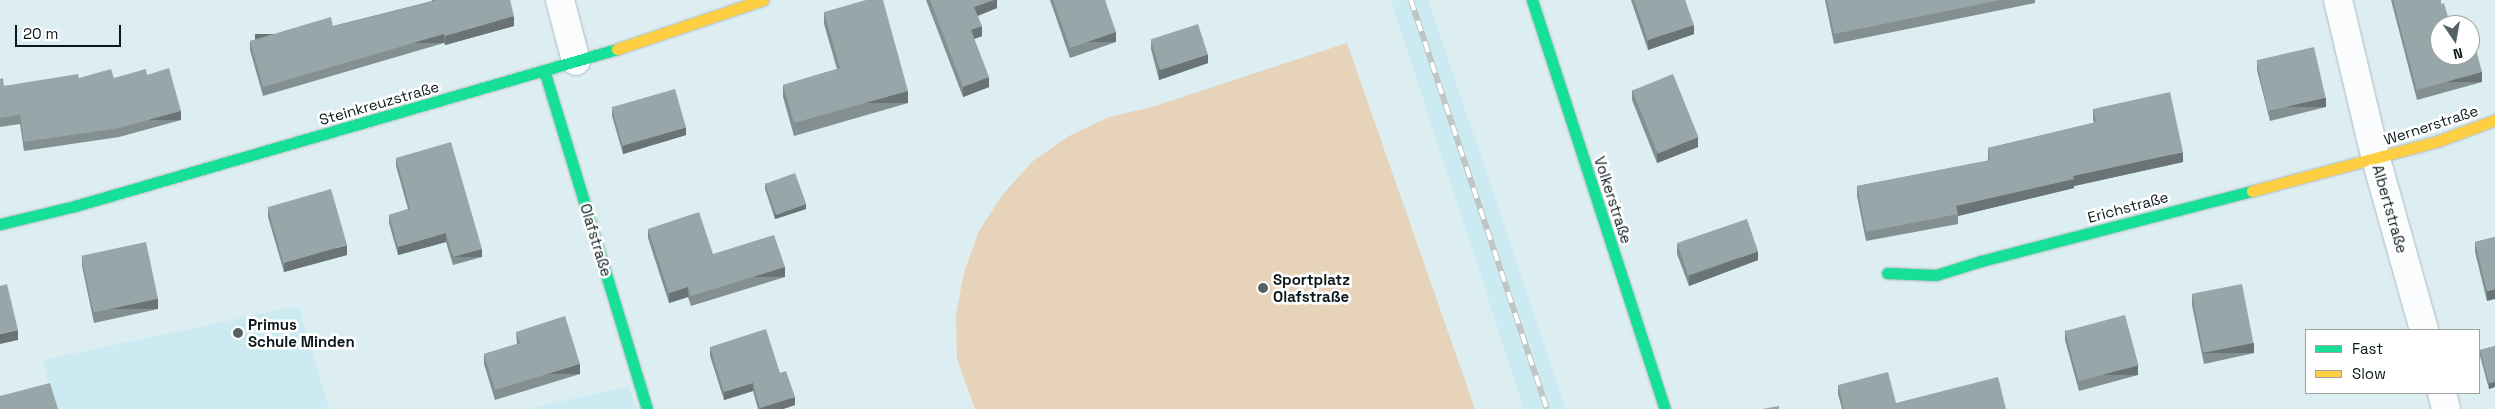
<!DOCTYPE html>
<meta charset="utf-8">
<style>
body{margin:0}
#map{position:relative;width:2495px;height:409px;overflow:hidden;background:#dceef2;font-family:"Space Grotesk",sans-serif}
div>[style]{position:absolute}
.built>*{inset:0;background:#cbeaf1}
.green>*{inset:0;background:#e6d3b9}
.roads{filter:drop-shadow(0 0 1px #adbbbe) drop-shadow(0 0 1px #adbbbe)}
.street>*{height:28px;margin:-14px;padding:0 14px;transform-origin:14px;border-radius:14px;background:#fafcfd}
.fast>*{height:11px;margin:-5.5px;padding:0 5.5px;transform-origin:5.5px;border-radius:5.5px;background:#16e098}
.slow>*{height:11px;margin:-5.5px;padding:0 5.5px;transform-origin:5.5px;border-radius:5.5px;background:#ffcf43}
.rail>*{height:5.5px;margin-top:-2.75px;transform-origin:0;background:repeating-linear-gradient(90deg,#fff 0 11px,#c0c5c6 0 22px);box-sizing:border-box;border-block:1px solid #c0c5c6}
.wall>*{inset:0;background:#838f91}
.shaded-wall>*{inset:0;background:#6a7476;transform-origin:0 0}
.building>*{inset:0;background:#98a6a9;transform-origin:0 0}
.dots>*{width:14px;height:14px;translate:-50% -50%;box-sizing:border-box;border:2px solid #fff;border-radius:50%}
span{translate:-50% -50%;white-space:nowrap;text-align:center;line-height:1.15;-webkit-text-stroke:5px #fff;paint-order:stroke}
.street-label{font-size:15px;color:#0b171a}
.poi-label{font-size:15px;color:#0b171a;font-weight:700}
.left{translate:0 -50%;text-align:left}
.legend{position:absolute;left:2305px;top:329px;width:175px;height:65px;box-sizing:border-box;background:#fff;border:1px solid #9da2a3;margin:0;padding:6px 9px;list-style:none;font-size:15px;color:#0b171a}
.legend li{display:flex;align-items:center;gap:10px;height:25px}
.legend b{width:25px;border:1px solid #9da2a3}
.north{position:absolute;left:2430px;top:15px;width:50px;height:50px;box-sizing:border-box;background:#fff;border:1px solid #9da2a3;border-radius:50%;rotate:168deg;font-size:14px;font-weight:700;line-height:20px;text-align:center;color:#0b171a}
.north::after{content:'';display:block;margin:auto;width:18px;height:22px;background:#546266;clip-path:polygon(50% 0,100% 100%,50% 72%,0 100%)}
.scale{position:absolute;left:15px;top:25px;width:106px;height:22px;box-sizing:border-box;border:2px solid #0b171a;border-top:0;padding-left:6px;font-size:15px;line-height:18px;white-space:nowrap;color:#0b171a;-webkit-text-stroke:4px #fff;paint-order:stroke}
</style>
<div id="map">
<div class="built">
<i style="clip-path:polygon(1391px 0,1428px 0,1566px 409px,1524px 409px)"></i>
<i style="clip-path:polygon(298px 306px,329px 409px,56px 409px,43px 360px)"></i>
<i style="clip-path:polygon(629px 386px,636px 409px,530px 409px)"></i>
</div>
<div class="green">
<i style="clip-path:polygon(1347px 43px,1475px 409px,975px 409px,957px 359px,956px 315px,964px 272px,979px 231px,1003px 194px,1033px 161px,1069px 136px,1109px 117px,1152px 107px)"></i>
</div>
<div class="roads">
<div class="street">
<i style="left:560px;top:0;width:63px;rotate:75.3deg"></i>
<i style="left:2338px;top:0;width:163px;rotate:76.6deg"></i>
<i style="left:2376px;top:159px;width:178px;rotate:74.3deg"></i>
<i style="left:2442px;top:393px;width:16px;rotate:76deg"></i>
</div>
<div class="fast">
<i style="left:1532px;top:0;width:430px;rotate:72deg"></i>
<i style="left:544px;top:70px;width:354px;rotate:73.1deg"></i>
<i style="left:0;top:224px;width:77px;rotate:-13.5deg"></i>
<i style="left:75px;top:206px;width:564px;rotate:-16.15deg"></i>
<i style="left:1887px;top:273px;width:49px;rotate:2.3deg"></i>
<i style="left:1936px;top:275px;width:47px;rotate:-17.3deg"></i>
<i style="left:1981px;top:261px;width:280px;rotate:-14.5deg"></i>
</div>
<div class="slow">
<i style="left:617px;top:49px;width:154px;rotate:-18.6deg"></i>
<i style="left:2252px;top:191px;width:193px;rotate:-15deg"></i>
<i style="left:2438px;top:141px;width:61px;rotate:-20.2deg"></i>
</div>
</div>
<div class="rail">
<i style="left:1411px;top:0;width:431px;rotate:71.6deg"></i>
</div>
<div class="wall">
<i style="clip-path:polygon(432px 0,510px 0,514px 26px,445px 45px,444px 43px,263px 96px,250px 50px,250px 41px,333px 26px,432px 1px)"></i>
<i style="clip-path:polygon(926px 0,997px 0,997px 8px,978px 16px,982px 36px,974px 39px,989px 87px,963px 97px)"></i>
<i style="clip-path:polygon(1050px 0,1105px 0,1116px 42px,1070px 58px)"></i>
<i style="clip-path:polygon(1631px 0,1685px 0,1694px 34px,1648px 50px)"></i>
<i style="clip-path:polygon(1825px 0,2035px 0,2035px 3px,1834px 44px)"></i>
<i style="clip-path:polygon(2391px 0,2441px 0,2441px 4px,2450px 24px,2482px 82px,2417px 100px)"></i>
<i style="clip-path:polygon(824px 12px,908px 103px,794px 136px,783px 97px,783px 85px,837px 69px,824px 24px)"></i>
<i style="clip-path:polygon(1151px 40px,1208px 63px,1159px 80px,1151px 49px)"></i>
<i style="clip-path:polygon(2257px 61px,2326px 107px,2270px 121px,2257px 70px)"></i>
<i style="clip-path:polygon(147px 75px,181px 120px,119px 137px,24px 151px,20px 124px,0 127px,0 79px,4px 86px,79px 78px,114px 78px)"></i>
<i style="clip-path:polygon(1632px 90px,1698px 147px,1657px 163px,1632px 100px)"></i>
<i style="clip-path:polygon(612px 108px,686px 135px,623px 154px,612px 116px)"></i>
<i style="clip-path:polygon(2093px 109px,2183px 162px,2074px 186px,2074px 188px,1958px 216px,1958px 224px,1866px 241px,1857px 196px,1857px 186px,1988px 161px,1988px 148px,2094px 123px,2093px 119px)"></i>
<i style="clip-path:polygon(396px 158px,482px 257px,453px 265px,446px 242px,398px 255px,389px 223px,389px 215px,408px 209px,396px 166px)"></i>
<i style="clip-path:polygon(765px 183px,806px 209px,775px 219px,765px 189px)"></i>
<i style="clip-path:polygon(268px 207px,347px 255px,284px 272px,268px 217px)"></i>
<i style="clip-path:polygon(648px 229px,713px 254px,785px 277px,691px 306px,688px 297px,669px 303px,648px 238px)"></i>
<i style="clip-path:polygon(2495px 237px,2487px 301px,2475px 252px,2475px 242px)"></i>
<i style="clip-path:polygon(1677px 244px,1758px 260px,1689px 286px,1677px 254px)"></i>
<i style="clip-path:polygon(82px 257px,158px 309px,94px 323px,82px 266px)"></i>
<i style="clip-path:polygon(2192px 295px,2254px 353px,2204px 364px,2192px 305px)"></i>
<i style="clip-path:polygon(2065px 330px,2138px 375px,2079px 391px,2065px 340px)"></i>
<i style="clip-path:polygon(516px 332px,580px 374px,495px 400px,484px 364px,484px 354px,517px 344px)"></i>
<i style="clip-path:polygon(2495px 346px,2495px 387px,2489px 389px,2480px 356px,2480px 350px)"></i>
<i style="clip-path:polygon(710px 347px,780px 373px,795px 405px,783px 409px,758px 409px,753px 391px,724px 400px,710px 356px)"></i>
<i style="clip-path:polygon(1838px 385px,1896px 403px,2006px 409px,1842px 409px,1838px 394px)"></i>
</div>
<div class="shaded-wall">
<i style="clip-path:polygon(994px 0,997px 0,997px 8px,974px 17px,974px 7px)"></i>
<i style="clip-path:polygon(514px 16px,514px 26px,445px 45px,445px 36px)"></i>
<i style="clip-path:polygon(1694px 25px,1694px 34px,1648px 50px,1648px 40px)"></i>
<i style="clip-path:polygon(982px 26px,982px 36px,971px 40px,971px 30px)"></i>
<i style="left:1116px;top:32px;width:10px;height:49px;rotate:90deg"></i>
<i style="left:444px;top:34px;width:9px;height:189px;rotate:90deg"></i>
<i style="clip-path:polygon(1208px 54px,1208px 63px,1159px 80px,1159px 70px)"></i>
<i style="left:2482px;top:72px;width:10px;height:67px;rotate:90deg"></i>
<i style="clip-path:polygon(989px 77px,989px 87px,963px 97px,963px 87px)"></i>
<i style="left:908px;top:91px;width:12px;height:118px;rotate:90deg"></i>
<i style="left:2326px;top:98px;width:9px;height:58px;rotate:90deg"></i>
<i style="left:181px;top:111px;width:9px;height:64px;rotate:90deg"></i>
<i style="clip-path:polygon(686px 127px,686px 135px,623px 154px,623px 145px)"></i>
<i style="clip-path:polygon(1698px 137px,1698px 147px,1657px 163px,1657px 154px)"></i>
<i style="clip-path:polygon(2183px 152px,2183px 162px,2074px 186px,2074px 188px,1958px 216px,1956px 206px,2073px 176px)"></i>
<i style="clip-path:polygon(806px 204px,806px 209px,775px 219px,775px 213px)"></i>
<i style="clip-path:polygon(446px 233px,446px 242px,398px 255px,398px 247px)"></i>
<i style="clip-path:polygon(347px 245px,347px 255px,284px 272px,284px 263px)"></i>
<i style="left:482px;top:249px;width:8px;height:30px;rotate:90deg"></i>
<i style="clip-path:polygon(1758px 251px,1758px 260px,1689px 286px,1689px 276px)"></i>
<i style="left:785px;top:267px;width:10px;height:98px;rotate:90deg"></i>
<i style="clip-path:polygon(688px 287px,688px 297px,669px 303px,669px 293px)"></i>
<i style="clip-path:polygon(2495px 289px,2495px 299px,2487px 301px,2487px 291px)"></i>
<i style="left:158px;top:299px;width:10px;height:66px;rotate:90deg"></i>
<i style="clip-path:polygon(18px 330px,18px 340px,0 344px,0 334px)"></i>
<i style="left:2254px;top:343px;width:10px;height:51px;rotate:90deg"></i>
<i style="left:580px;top:364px;width:10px;height:89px;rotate:90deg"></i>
<i style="left:2138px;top:365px;width:10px;height:61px;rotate:90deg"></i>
<i style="clip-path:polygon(2495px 382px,2495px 387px,2489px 389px,2489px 383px)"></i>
<i style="clip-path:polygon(753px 383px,753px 391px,724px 400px,724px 392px)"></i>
<i style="clip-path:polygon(795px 397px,795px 405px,783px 409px,760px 409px,760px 408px)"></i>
</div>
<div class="building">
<i style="clip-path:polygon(435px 0,510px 0,514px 16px,445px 36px,444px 34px,263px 87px,250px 41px,331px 17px,333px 26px,435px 1px)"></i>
<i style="clip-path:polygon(866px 0,883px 0,908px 91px,794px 123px,783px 85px,840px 68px,824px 12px)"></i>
<i style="clip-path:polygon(930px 0,994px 0,974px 7px,982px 26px,971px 30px,989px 77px,963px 87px)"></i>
<i style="clip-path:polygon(1053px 0,1105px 0,1116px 32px,1070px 48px)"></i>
<i style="clip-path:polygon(1634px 0,1685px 0,1694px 25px,1648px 40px)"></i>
<i style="clip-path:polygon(1827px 0,2001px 0,1834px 34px)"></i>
<i style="clip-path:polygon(2393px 0,2441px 0,2441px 4px,2444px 3px,2450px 24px,2468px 19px,2470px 25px,2440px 25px,2440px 55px,2470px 55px,2470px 26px,2482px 72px,2417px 90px)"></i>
<i style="left:1198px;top:24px;width:32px;height:50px;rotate:72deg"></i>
<i style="left:2314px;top:47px;width:52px;height:59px;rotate:77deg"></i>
<i style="clip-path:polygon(169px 68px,181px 111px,119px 128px,24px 142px,20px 115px,0 118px,0 79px,3px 78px,4px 86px,78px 74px,79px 78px,111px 69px,114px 78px,146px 69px,147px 75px)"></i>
<i style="left:1673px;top:74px;width:68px;height:44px;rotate:68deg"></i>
<i style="left:675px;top:89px;width:40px;height:66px;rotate:74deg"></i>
<i style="clip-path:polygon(2170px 92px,2183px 152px,2073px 176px,2074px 179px,1956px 206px,1958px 214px,1866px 232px,1857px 186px,1990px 160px,1988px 148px,2096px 122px,2093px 109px)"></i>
<i style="clip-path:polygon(451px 142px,482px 249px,453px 257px,446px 233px,398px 247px,389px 215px,410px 209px,396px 158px)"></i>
<i style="left:795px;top:173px;width:33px;height:32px;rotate:70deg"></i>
<i style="left:331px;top:189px;width:58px;height:66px;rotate:74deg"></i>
<i style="clip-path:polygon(699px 212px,713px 254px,774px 235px,785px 267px,691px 296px,688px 287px,669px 293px,648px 229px)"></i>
<i style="left:1747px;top:219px;width:34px;height:74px;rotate:71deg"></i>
<i style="clip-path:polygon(2495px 237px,2495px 289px,2487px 291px,2475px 242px)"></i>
<i style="left:146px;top:242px;width:58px;height:66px;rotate:78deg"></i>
<i style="clip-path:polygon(7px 284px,18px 330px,0 334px,0 286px)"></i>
<i style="left:2242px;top:284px;width:60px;height:51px;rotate:79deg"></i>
<i style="left:2125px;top:315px;width:52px;height:62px;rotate:75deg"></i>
<i style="clip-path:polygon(565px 316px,580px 364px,495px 390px,484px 354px,520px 343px,516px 332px)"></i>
<i style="clip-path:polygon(766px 329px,780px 373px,786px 371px,795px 397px,760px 408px,753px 383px,724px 392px,710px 347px)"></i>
<i style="clip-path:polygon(2495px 346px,2495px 382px,2489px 383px,2480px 350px)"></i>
<i style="clip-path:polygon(1888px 372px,1896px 403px,1998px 377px,2006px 409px,1844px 409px,1838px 385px)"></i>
<i style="clip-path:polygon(50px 383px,58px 409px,0 409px,0 396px)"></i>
<i style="clip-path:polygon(1779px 406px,1779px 409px,1762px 409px)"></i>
</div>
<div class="dots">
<i style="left:1263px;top:288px;background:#546266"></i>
<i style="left:238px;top:333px;background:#546266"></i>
</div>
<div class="street-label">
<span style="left:379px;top:103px;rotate:-16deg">Steinkreuzstraße</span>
<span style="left:2431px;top:125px;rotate:-18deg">Wernerstraße</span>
<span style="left:1613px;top:200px;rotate:72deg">Volkerstraße</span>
<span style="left:2128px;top:207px;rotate:-15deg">Erichstraße</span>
<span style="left:2390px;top:209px;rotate:74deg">Albertstraße</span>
<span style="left:596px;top:240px;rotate:73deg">Olafstraße</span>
</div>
<div class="poi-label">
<span class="left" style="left:1273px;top:288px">Sportplatz<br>Olafstraße</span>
<span class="left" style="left:248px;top:333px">Primus<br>Schule Minden</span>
</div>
<ul class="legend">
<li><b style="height:6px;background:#16e098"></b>Fast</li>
<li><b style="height:6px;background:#ffcf43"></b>Slow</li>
</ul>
<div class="north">N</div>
<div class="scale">20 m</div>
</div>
